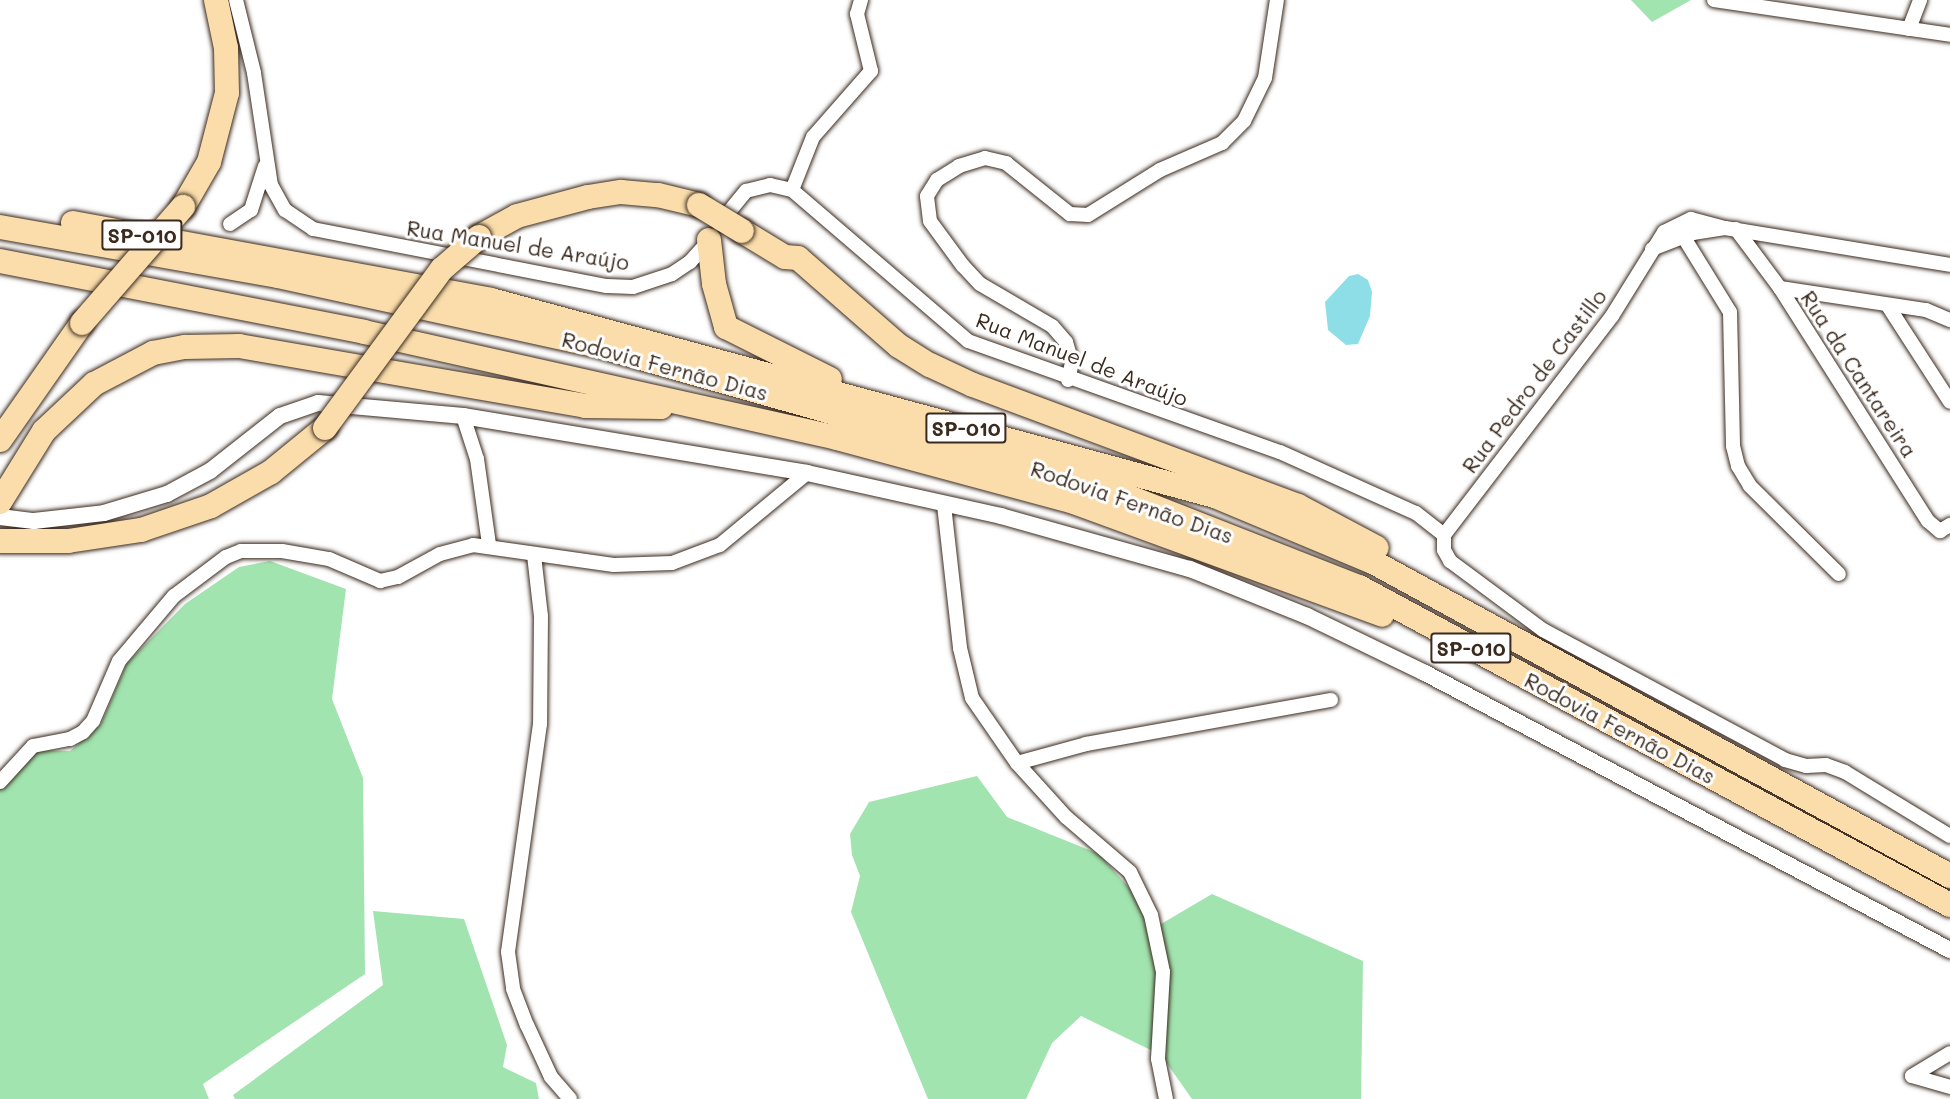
<!DOCTYPE html>
<meta charset="utf-8">
<style>
body{margin:0}
#map{position:relative;width:1950px;height:1099px;overflow:hidden;background:#fff;font-family:Mali,sans-serif}
div>[style]{position:absolute}
.green>*{inset:0;background:#a1e4af}
.water>*{inset:0;background:#8ddee6}
.roads{filter:drop-shadow(0 0 2px #3b2a1e) drop-shadow(0 0 2px #3b2a1e)}
.minor>*{height:14px;margin:-7px;padding:0 7px;transform-origin:7px;border-radius:7px;background:#fff}
.tertiary>*{height:16px;margin:-8px;padding:0 8px;transform-origin:8px;border-radius:8px;background:#fff}
.motorway>*{height:24px;margin:-12px;padding:0 12px;transform-origin:12px;border-radius:12px;background:#faddab}
.bridges{filter:drop-shadow(0 0 2px #3b2a1e) drop-shadow(0 0 2px #3b2a1e)}
.motorway-bridge>*{height:24px;margin:-12px;padding:0 12px;transform-origin:12px;border-radius:12px;background:#faddab}
span{translate:-50% -50%;white-space:nowrap;text-align:center;line-height:1.15;-webkit-text-stroke:6px #fff;paint-order:stroke}
.shield-label span{padding:2px 4px;background:#fff;border:2px solid;border-radius:4px;-webkit-text-stroke-width:0}
.shield-label{font-size:20px;color:#3b2a1e;font-weight:700}
.street-label{font-size:21px;color:#3b2a1e}
</style>
<div id="map">
<div class="green">
<i style="clip-path:polygon(1631px 0,1691px 0,1652px 22px)"></i>
<i style="clip-path:polygon(270px 561px,346px 589px,332px 699px,363px 778px,365px 974px,203px 1084px,209px 1099px,0 1099px,0 786px,39px 750px,70px 751px,101px 724px,127px 663px,185px 604px,239px 567px)"></i>
<i style="clip-path:polygon(977px 776px,1007px 817px,1099px 854px,1161px 924px,1212px 894px,1363px 961px,1361px 1099px,1192px 1099px,1161px 1055px,1081px 1016px,1052px 1043px,1026px 1099px,928px 1099px,851px 912px,860px 876px,852px 855px,850px 834px,869px 802px)"></i>
<i style="clip-path:polygon(373px 911px,464px 919px,507px 1045px,503px 1067px,536px 1083px,539px 1099px,235px 1099px,233px 1095px,383px 985px)"></i>
</div>
<div class="water">
<i style="clip-path:polygon(1358px 274px,1368px 280px,1372px 292px,1370px 316px,1358px 344px,1346px 345px,1328px 330px,1325px 302px,1349px 276px)"></i>
</div>
<div class="roads">
<div class="minor">
<i style="left:236px;top:0;width:75px;rotate:76.1deg"></i>
<i style="left:254px;top:73px;width:113px;rotate:81.4deg"></i>
<i style="left:271px;top:185px;width:29px;rotate:61deg"></i>
<i style="left:285px;top:210px;width:34px;rotate:34deg"></i>
<i style="left:313px;top:229px;width:299px;rotate:11deg"></i>
<i style="left:607px;top:286px;width:26px;rotate:2deg"></i>
<i style="left:633px;top:287px;width:41px;rotate:-18.4deg"></i>
<i style="left:672px;top:274px;width:22px;rotate:-34deg"></i>
<i style="left:690px;top:262px;width:28px;rotate:-48deg"></i>
<i style="left:1714px;top:0;width:239px;rotate:8.4deg"></i>
<i style="left:1909px;top:29px;width:31px;rotate:-69deg"></i>
<i style="left:792px;top:190px;width:57px;rotate:-68.4deg"></i>
<i style="left:813px;top:137px;width:88px;rotate:-48.7deg"></i>
<i style="left:871px;top:71px;width:59px;rotate:-103.8deg"></i>
<i style="left:857px;top:14px;width:15px;rotate:-74deg"></i>
<i style="left:230px;top:224px;width:25px;rotate:-34deg"></i>
<i style="left:251px;top:210px;width:46px;rotate:-72.3deg"></i>
<i style="left:719px;top:224px;width:43px;rotate:-50.7deg"></i>
<i style="left:746px;top:191px;width:25px;rotate:-14deg"></i>
<i style="left:770px;top:185px;width:23px;rotate:13deg"></i>
<i style="left:792px;top:190px;width:232px;rotate:40.6deg"></i>
<i style="left:968px;top:341px;width:331px;rotate:19.6deg"></i>
<i style="left:1280px;top:452px;width:149px;rotate:24.2deg"></i>
<i style="left:1416px;top:513px;width:36px;rotate:38deg"></i>
<i style="left:1736px;top:229px;width:74px;rotate:53.3deg"></i>
<i style="left:1780px;top:288px;width:276px;rotate:57.6deg"></i>
<i style="left:1928px;top:521px;width:16px;rotate:40deg"></i>
<i style="left:1940px;top:531px;width:12px;rotate:-31deg"></i>
<i style="left:1683px;top:236px;width:89px;rotate:58.3deg"></i>
<i style="left:1730px;top:312px;width:134px;rotate:88.7deg"></i>
<i style="left:1733px;top:446px;width:21px;rotate:76deg"></i>
<i style="left:1738px;top:466px;width:23px;rotate:59deg"></i>
<i style="left:1750px;top:486px;width:125px;rotate:44.7deg"></i>
<i style="left:1652px;top:249px;width:44px;rotate:-21.3deg"></i>
<i style="left:1693px;top:233px;width:32px;rotate:-9deg"></i>
<i style="left:1725px;top:228px;width:228px;rotate:9.3deg"></i>
<i style="left:1780px;top:288px;width:148px;rotate:8.6deg"></i>
<i style="left:1926px;top:310px;width:26px;rotate:23deg"></i>
<i style="left:1888px;top:306px;width:114px;rotate:57.1deg"></i>
<i style="left:1068px;top:380px;width:18px;rotate:-77deg"></i>
<i style="left:1072px;top:362px;width:21px;rotate:-107deg"></i>
<i style="left:1066px;top:342px;width:21px;rotate:-131deg"></i>
<i style="left:1052px;top:326px;width:83px;rotate:-149.7deg"></i>
<i style="left:980px;top:284px;width:25px;rotate:-133deg"></i>
<i style="left:963px;top:266px;width:56px;rotate:-126.3deg"></i>
<i style="left:930px;top:221px;width:25px;rotate:-97deg"></i>
<i style="left:927px;top:196px;width:19px;rotate:-58deg"></i>
<i style="left:937px;top:180px;width:26px;rotate:-32deg"></i>
<i style="left:959px;top:166px;width:27px;rotate:-17deg"></i>
<i style="left:985px;top:158px;width:22px;rotate:13deg"></i>
<i style="left:1006px;top:163px;width:82px;rotate:38.6deg"></i>
<i style="left:1070px;top:214px;width:18px;rotate:3deg"></i>
<i style="left:1088px;top:215px;width:85px;rotate:-32deg"></i>
<i style="left:1160px;top:170px;width:68px;rotate:-23.5deg"></i>
<i style="left:1222px;top:143px;width:31px;rotate:-45deg"></i>
<i style="left:1244px;top:121px;width:48px;rotate:-64deg"></i>
<i style="left:1265px;top:78px;width:79px;rotate:-81.3deg"></i>
<i style="left:463px;top:416px;width:45px;rotate:72deg"></i>
<i style="left:477px;top:459px;width:86px;rotate:82deg"></i>
<i style="left:944px;top:505px;width:144px;rotate:83.6deg"></i>
<i style="left:960px;top:648px;width:51px;rotate:76.5deg"></i>
<i style="left:972px;top:698px;width:79px;rotate:55.3deg"></i>
<i style="left:1017px;top:763px;width:73px;rotate:47.8deg"></i>
<i style="left:1066px;top:817px;width:84px;rotate:40.7deg"></i>
<i style="left:1130px;top:872px;width:48px;rotate:64deg"></i>
<i style="left:1151px;top:915px;width:58px;rotate:78.1deg"></i>
<i style="left:1163px;top:972px;width:87px;rotate:93.3deg"></i>
<i style="left:1158px;top:1059px;width:41px;rotate:78.7deg"></i>
<i style="left:1444px;top:535px;width:15px;rotate:90deg"></i>
<i style="left:1444px;top:550px;width:13px;rotate:61deg"></i>
<i style="left:1450px;top:561px;width:116px;rotate:36.6deg"></i>
<i style="left:1543px;top:630px;width:275px;rotate:28.2deg"></i>
<i style="left:1785px;top:760px;width:22px;rotate:16deg"></i>
<i style="left:1806px;top:766px;width:20px;rotate:-3deg"></i>
<i style="left:1826px;top:765px;width:20px;rotate:20deg"></i>
<i style="left:1845px;top:772px;width:123px;rotate:31.4deg"></i>
<i style="left:1444px;top:535px;width:276px;rotate:-52.5deg"></i>
<i style="left:1612px;top:316px;width:99px;rotate:-58.2deg"></i>
<i style="left:1664px;top:232px;width:30px;rotate:-26deg"></i>
<i style="left:1691px;top:219px;width:35px;rotate:15deg"></i>
<i style="left:534px;top:555px;width:61px;rotate:83.5deg"></i>
<i style="left:541px;top:616px;width:108px;rotate:90.5deg"></i>
<i style="left:540px;top:724px;width:230px;rotate:98deg"></i>
<i style="left:508px;top:952px;width:37px;rotate:82deg"></i>
<i style="left:513px;top:989px;width:39px;rotate:69deg"></i>
<i style="left:527px;top:1025px;width:57px;rotate:65.2deg"></i>
<i style="left:551px;top:1077px;width:29px;rotate:49deg"></i>
<i style="left:1017px;top:763px;width:72px;rotate:-15.4deg"></i>
<i style="left:1086px;top:744px;width:249px;rotate:-10.2deg"></i>
<i style="left:0;top:782px;width:49px;rotate:-47.5deg"></i>
<i style="left:33px;top:746px;width:38px;rotate:-11deg"></i>
<i style="left:70px;top:739px;width:15px;rotate:-28deg"></i>
<i style="left:83px;top:732px;width:15px;rotate:-48deg"></i>
<i style="left:93px;top:721px;width:65px;rotate:-66.6deg"></i>
<i style="left:119px;top:661px;width:85px;rotate:-49.8deg"></i>
<i style="left:174px;top:596px;width:65px;rotate:-36.9deg"></i>
<i style="left:226px;top:557px;width:16px;rotate:-22deg"></i>
<i style="left:241px;top:551px;width:41px"></i>
<i style="left:282px;top:551px;width:48px;rotate:9.7deg"></i>
<i style="left:329px;top:559px;width:56px;rotate:23.3deg"></i>
<i style="left:380px;top:581px;width:18px;rotate:-13deg"></i>
<i style="left:398px;top:577px;width:48px;rotate:-28.7deg"></i>
<i style="left:440px;top:554px;width:34px;rotate:-15deg"></i>
<i style="left:473px;top:545px;width:142px;rotate:8.1deg"></i>
<i style="left:614px;top:565px;width:58px;rotate:-2deg"></i>
<i style="left:672px;top:563px;width:51px;rotate:-20.6deg"></i>
<i style="left:720px;top:545px;width:113px;rotate:-39.6deg"></i>
<i style="left:1912px;top:1076px;width:44px;rotate:-31.2deg"></i>
<i style="left:1912px;top:1076px;width:40px;rotate:16deg"></i>
</div>
<div class="tertiary">
<i style="left:0;top:517px;width:34px;rotate:7deg"></i>
<i style="left:34px;top:521px;width:70px;rotate:-6.5deg"></i>
<i style="left:104px;top:513px;width:66px;rotate:-16.8deg"></i>
<i style="left:167px;top:494px;width:49px;rotate:-28.1deg"></i>
<i style="left:210px;top:471px;width:89px;rotate:-38.2deg"></i>
<i style="left:280px;top:416px;width:40px;rotate:-18.9deg"></i>
<i style="left:318px;top:403px;width:146px;rotate:5.1deg"></i>
<i style="left:463px;top:416px;width:349px;rotate:9.4deg"></i>
<i style="left:807px;top:473px;width:199px;rotate:12.5deg"></i>
<i style="left:1001px;top:516px;width:196px;rotate:15.7deg"></i>
<i style="left:1190px;top:569px;width:126px;rotate:21.9deg"></i>
<i style="left:1307px;top:616px;width:131px;rotate:25.8deg"></i>
<i style="left:1425px;top:673px;width:594px;rotate:27.82deg"></i>
</div>
<div class="motorway">
<i style="left:183px;top:207px;width:52px;rotate:-60deg"></i>
<i style="left:209px;top:162px;width:71px;rotate:-75.4deg"></i>
<i style="left:227px;top:93px;width:45px;rotate:-91.3deg"></i>
<i style="left:226px;top:48px;width:49px;rotate:-101.8deg"></i>
<i style="left:73px;top:223px;width:425px;rotate:10.4deg"></i>
<i style="left:491px;top:300px;width:750px;rotate:15.15deg"></i>
<i style="left:1215px;top:496px;width:171px;rotate:22.7deg"></i>
<i style="left:1373px;top:562px;width:657px;rotate:28.55deg"></i>
<i style="left:0;top:227px;width:282px;rotate:10deg"></i>
<i style="left:278px;top:276px;width:324px;rotate:12.3deg"></i>
<i style="left:595px;top:345px;width:550px;rotate:15.83deg"></i>
<i style="left:1124px;top:495px;width:252px;rotate:21.4deg"></i>
<i style="left:1359px;top:587px;width:671px;rotate:28.28deg"></i>
<i style="left:742px;top:231px;width:50px;rotate:31.2deg"></i>
<i style="left:785px;top:257px;width:13px;rotate:4deg"></i>
<i style="left:798px;top:258px;width:134px;rotate:41.1deg"></i>
<i style="left:899px;top:346px;width:36px;rotate:32deg"></i>
<i style="left:930px;top:365px;width:47px;rotate:24.9deg"></i>
<i style="left:973px;top:385px;width:347px;rotate:20.4deg"></i>
<i style="left:1298px;top:506px;width:89px;rotate:28deg"></i>
<i style="left:479px;top:237px;width:43px;rotate:-28.9deg"></i>
<i style="left:517px;top:216px;width:73px;rotate:-15deg"></i>
<i style="left:588px;top:197px;width:33px;rotate:-9deg"></i>
<i style="left:621px;top:192px;width:37px;rotate:5deg"></i>
<i style="left:658px;top:195px;width:42px;rotate:13.7deg"></i>
<i style="left:709px;top:240px;width:44px;rotate:83.5deg"></i>
<i style="left:714px;top:284px;width:45px;rotate:74.4deg"></i>
<i style="left:726px;top:327px;width:116px;rotate:26.6deg"></i>
<i style="left:0;top:261px;width:371px;rotate:11deg"></i>
<i style="left:364px;top:332px;width:485px;rotate:12.6deg"></i>
<i style="left:837px;top:438px;width:245px;rotate:15.1deg"></i>
<i style="left:1074px;top:502px;width:328px;rotate:20.1deg"></i>
<i style="left:0;top:440px;width:143px;rotate:-55deg"></i>
<i style="left:0;top:502px;width:84px;rotate:-58.2deg"></i>
<i style="left:44px;top:431px;width:69px;rotate:-43.2deg"></i>
<i style="left:94px;top:384px;width:67px;rotate:-27.7deg"></i>
<i style="left:153px;top:353px;width:33px;rotate:-11deg"></i>
<i style="left:185px;top:347px;width:54px;rotate:-1.1deg"></i>
<i style="left:239px;top:346px;width:351px;rotate:9.8deg"></i>
<i style="left:585px;top:406px;width:76px;rotate:0.8deg"></i>
<i style="left:0;top:541px;width:68px"></i>
<i style="left:68px;top:541px;width:74px;rotate:-8.6deg"></i>
<i style="left:141px;top:530px;width:74px;rotate:-18.9deg"></i>
<i style="left:211px;top:506px;width:69px;rotate:-29.5deg"></i>
<i style="left:271px;top:472px;width:70px;rotate:-39.2deg"></i>
</div>
</div>
<div class="bridges">
<div class="motorway-bridge">
<i style="left:699px;top:205px;width:50px;rotate:31.2deg"></i>
<i style="left:82px;top:323px;width:154px;rotate:-49deg"></i>
<i style="left:325px;top:428px;width:197px;rotate:-53.7deg"></i>
<i style="left:442px;top:269px;width:49px;rotate:-40.9deg"></i>
</div>
</div>
<div class="shield-label">
<span style="left:142px;top:235px">SP-010</span>
<span style="left:966px;top:428px">SP-010</span>
<span style="left:1471px;top:648px">SP-010</span>
</div>
<div class="street-label">
<span style="left:518px;top:245px;rotate:9deg">Rua Manuel de Araújo</span>
<span style="left:1082px;top:359px;rotate:21deg">Rua Manuel de Araújo</span>
<span style="left:665px;top:366px;rotate:15deg">Rodovia Fernão Dias</span>
<span style="left:1859px;top:374px;rotate:57deg">Rua da Cantareira</span>
<span style="left:1534px;top:381px;rotate:-53deg">Rua Pedro de Castillo</span>
<span style="left:1132px;top:502px;rotate:19deg">Rodovia Fernão Dias</span>
<span style="left:1620px;top:728px;rotate:28deg">Rodovia Fernão Dias</span>
</div>
</div>
